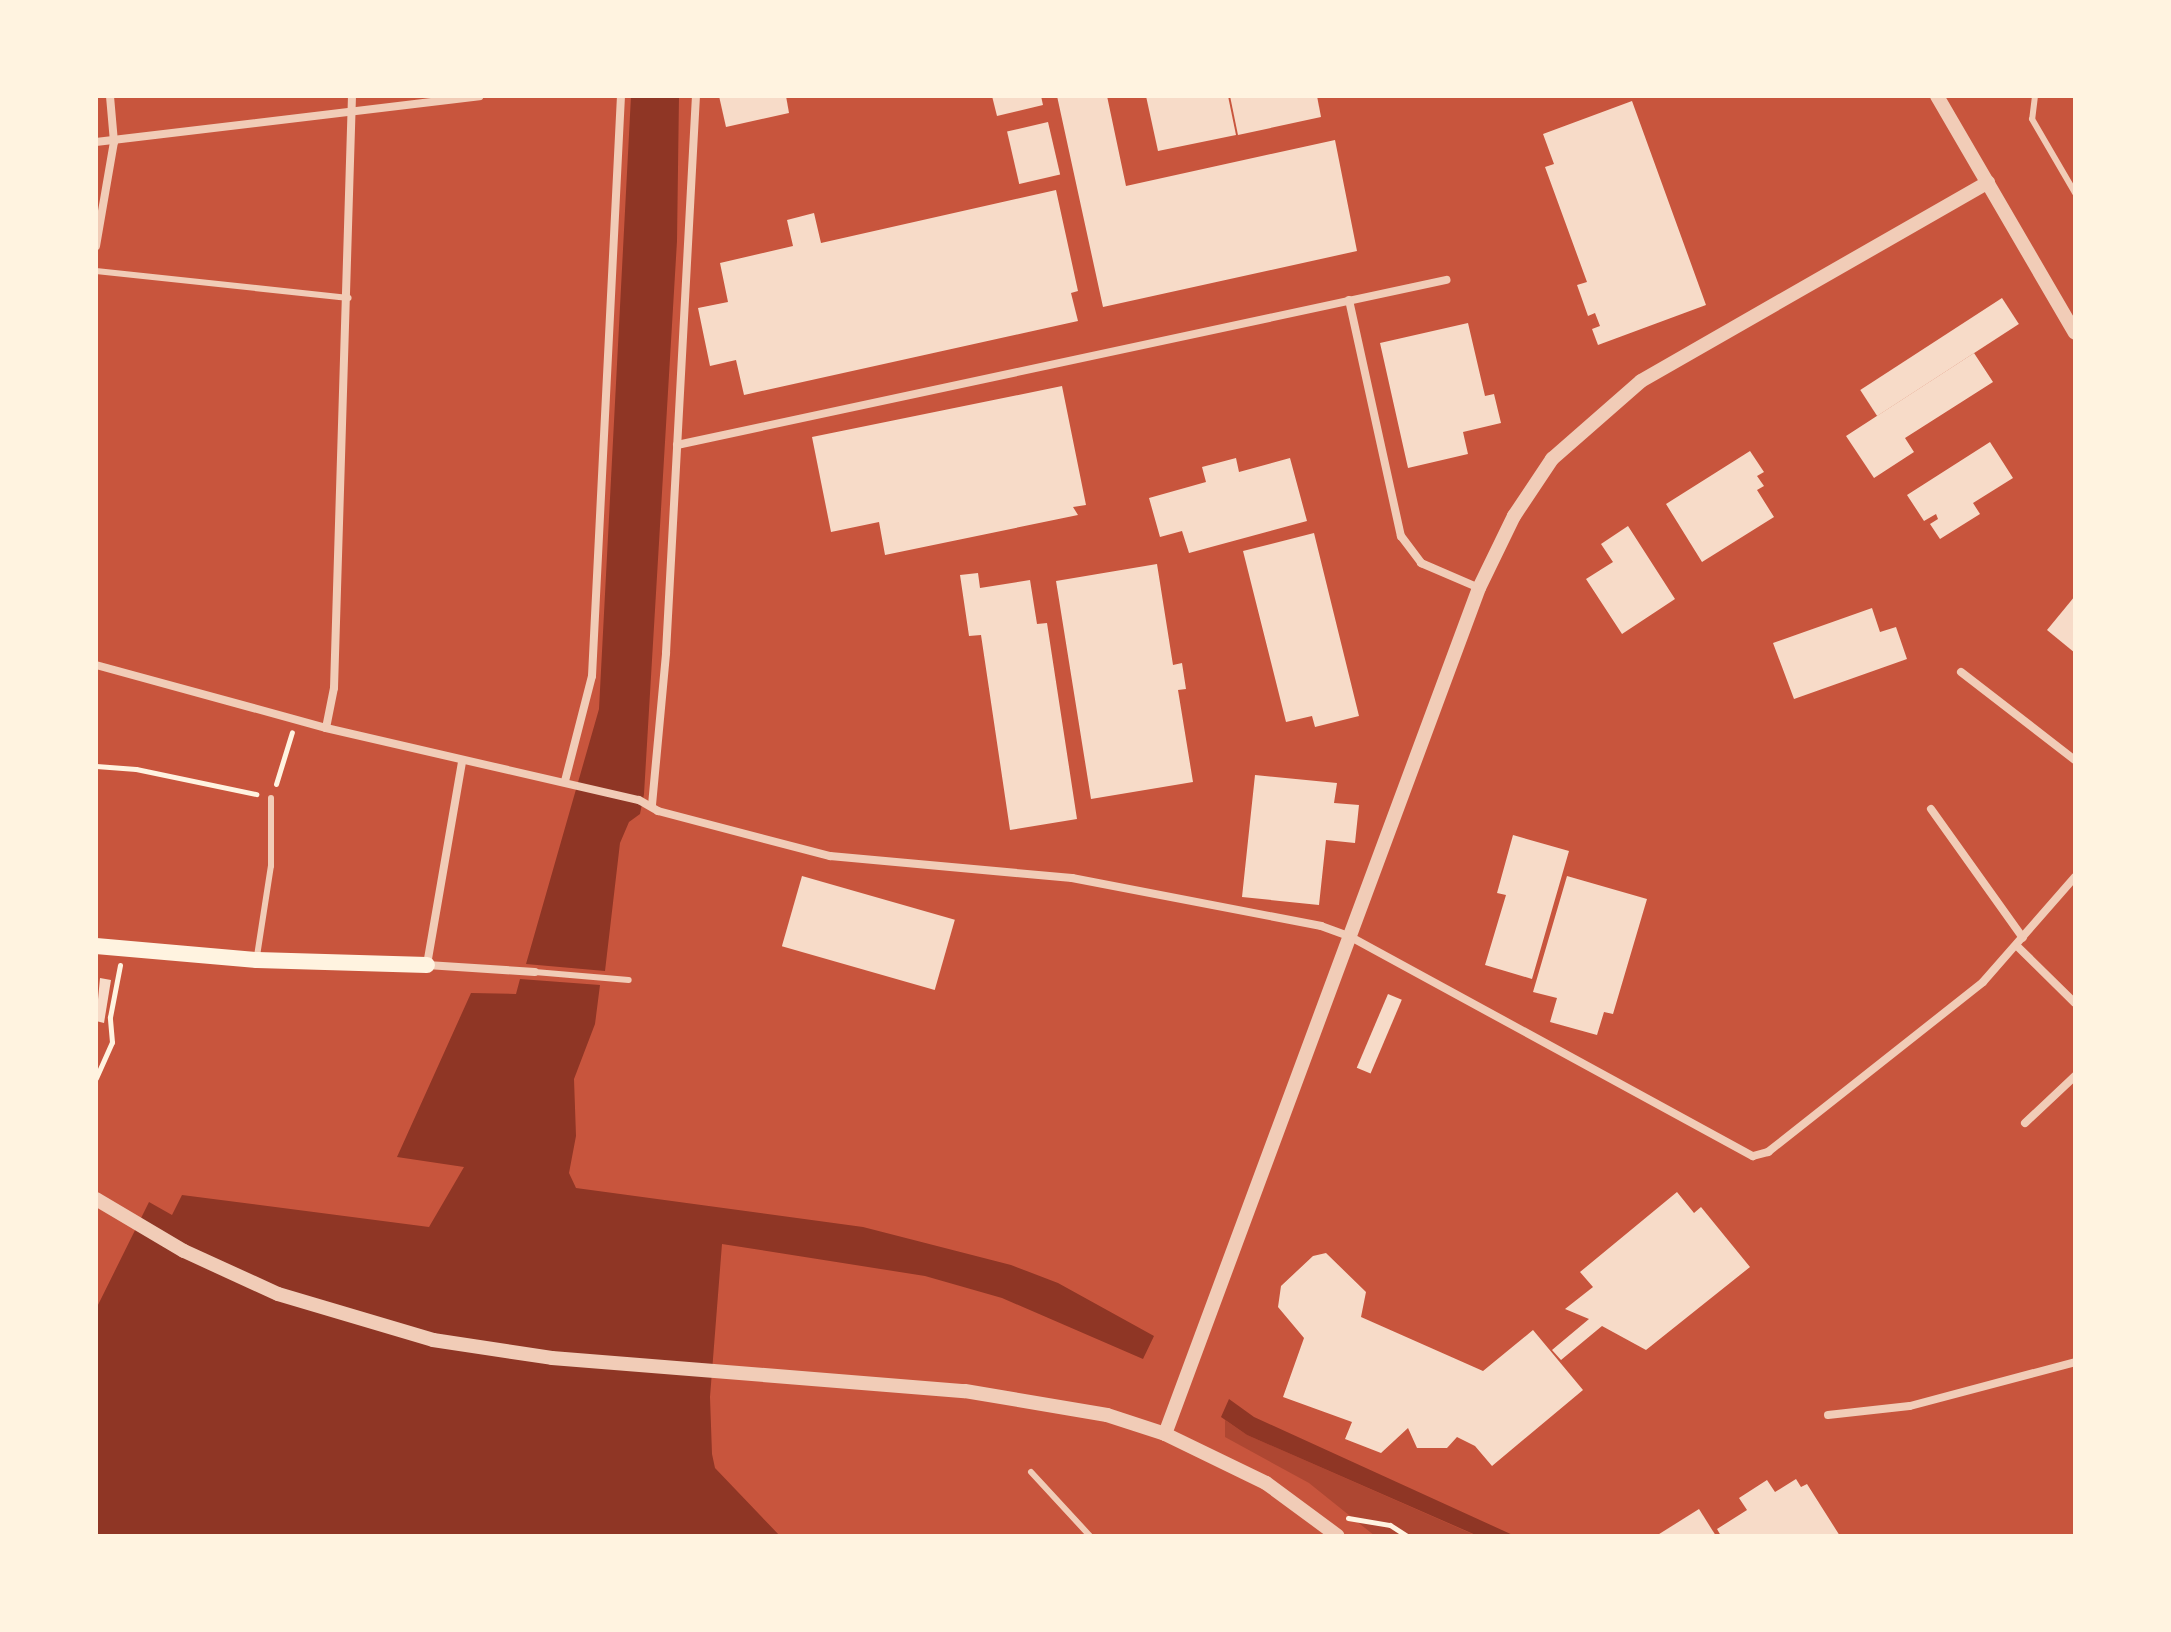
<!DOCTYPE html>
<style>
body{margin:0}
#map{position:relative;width:2171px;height:1632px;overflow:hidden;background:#c8553d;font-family:"Archivo Narrow",sans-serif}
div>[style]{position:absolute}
.green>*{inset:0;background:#ae4732}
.water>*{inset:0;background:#8f3625}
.building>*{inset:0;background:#f7dbc8;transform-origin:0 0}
.path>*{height:5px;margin:-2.5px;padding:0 2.5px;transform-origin:2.5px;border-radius:2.5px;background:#fff3e0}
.service>*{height:6px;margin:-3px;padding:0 3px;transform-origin:3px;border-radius:3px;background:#f1ccb7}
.minor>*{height:8px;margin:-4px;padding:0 4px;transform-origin:4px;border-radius:4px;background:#f1ccb7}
.tertiary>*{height:14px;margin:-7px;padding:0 7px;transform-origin:7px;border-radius:7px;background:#f1ccb7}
.secondary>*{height:16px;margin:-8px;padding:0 8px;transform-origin:8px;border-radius:8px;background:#fff3e0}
span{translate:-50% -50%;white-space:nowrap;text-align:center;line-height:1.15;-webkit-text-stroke:8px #fff3e0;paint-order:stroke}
.frame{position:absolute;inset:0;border:98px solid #fff3e0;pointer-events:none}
</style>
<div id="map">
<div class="green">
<i style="clip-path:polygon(1225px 1420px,1247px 1435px,1477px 1536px,1375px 1536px,1309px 1483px,1225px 1437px)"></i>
</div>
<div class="water">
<i style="clip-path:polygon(631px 96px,679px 96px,677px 241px,644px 794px,640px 814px,629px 822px,620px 843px,605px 971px,526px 964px,599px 709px)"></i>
<i style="clip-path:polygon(520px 979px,600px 985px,595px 1024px,574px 1079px,576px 1136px,569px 1173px,576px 1188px,863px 1227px,1011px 1265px,1058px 1283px,1154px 1336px,1143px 1359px,1002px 1298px,925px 1276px,722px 1244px,710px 1397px,712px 1454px,715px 1468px,780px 1536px,96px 1536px,96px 1309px,149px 1202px,172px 1215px,182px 1195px,429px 1227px,464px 1167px,397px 1157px,471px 993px,516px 994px)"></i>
<i style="clip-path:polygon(1229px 1399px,1254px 1417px,1515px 1536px,1478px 1536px,1247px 1435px,1221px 1417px)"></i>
</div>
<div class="building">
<i style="clip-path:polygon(719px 96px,786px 96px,789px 113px,726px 127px)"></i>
<i style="clip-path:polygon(992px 96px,1041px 96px,1043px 105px,997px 116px)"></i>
<i style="clip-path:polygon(1057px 96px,1107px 96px,1126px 186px,1335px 140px,1357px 251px,1103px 307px)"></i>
<i style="clip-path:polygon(1146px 96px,1228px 96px,1236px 135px,1158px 151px)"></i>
<i style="clip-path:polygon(1230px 96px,1317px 96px,1321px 117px,1238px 135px)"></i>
<i style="clip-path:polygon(1632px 101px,1706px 305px,1598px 345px,1592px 329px,1600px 326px,1595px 313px,1588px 316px,1577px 285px,1587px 282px,1545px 167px,1554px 164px,1543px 134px)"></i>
<i style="left:1048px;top:122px;width:54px;height:42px;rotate:77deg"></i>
<i style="clip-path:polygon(1056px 190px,1078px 291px,1071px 293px,1078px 321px,744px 395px,736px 360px,710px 366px,698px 308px,728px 302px,720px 263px,793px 246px,787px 220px,814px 213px,821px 243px)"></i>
<i style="left:2002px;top:298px;width:31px;height:169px;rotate:57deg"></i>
<i style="clip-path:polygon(1468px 323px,1485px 396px,1494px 394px,1501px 423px,1463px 432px,1468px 454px,1408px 468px,1380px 343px)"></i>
<i style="clip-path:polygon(1974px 353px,1993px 382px,1905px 438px,1914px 452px,1874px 478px,1846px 436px)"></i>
<i style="clip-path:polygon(1062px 386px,1086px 505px,1073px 507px,1078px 515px,885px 555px,879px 522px,831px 532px,812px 437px)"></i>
<i style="clip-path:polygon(1990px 442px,2013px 478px,1973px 503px,1980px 514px,1940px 539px,1930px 524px,1938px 519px,1936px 514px,1924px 521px,1907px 495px)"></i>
<i style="clip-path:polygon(1750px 451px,1764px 472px,1757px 476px,1764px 486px,1757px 490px,1774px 517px,1702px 562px,1666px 504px)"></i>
<i style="clip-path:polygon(1236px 458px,1239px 472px,1290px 458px,1307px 521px,1189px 553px,1182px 531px,1160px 537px,1149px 498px,1206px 482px,1202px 467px)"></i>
<i style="clip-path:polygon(1628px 526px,1675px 599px,1622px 634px,1586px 579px,1613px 562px,1601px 544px)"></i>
<i style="clip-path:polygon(1314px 533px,1359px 716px,1315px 727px,1312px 716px,1286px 722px,1243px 551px)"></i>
<i style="clip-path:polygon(1157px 564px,1173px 665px,1182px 663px,1186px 689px,1178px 690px,1193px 782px,1091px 799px,1056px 581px)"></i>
<i style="clip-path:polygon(978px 573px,980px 588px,1030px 580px,1037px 624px,1047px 623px,1077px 819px,1010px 830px,981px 635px,969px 636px,960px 575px)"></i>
<i style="clip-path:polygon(2075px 596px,2075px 653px,2047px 630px)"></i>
<i style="clip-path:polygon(1872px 608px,1880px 632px,1896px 627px,1907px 659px,1794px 699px,1773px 643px)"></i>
<i style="clip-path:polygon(1255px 775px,1337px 783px,1334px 803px,1359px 805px,1355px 843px,1326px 840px,1319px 905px,1242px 897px)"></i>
<i style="clip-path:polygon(1513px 835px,1569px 851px,1532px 979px,1485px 965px,1506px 895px,1497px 893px)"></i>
<i style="left:802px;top:876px;width:159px;height:73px;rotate:16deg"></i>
<i style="clip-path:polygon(1567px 876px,1647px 899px,1613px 1014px,1604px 1012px,1597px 1035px,1550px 1022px,1557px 998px,1533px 992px)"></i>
<i style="clip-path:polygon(100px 978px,111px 980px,104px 1023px,96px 1021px)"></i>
<i style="left:1388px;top:994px;width:15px;height:80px;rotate:23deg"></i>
<i style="clip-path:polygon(1677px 1192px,1694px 1213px,1701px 1207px,1750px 1267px,1646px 1350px,1602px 1326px,1561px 1360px,1552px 1350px,1589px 1319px,1565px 1309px,1593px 1287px,1580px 1272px)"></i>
<i style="clip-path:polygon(1326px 1253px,1366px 1292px,1361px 1317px,1483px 1371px,1533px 1330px,1583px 1390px,1492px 1466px,1475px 1446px,1457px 1437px,1447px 1448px,1417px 1448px,1408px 1428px,1381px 1453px,1345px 1439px,1352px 1422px,1283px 1397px,1304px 1338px,1278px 1307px,1281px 1286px,1313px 1256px)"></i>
<i style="clip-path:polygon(1796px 1479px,1801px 1487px,1807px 1484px,1840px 1536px,1721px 1536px,1717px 1529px,1747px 1510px,1739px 1498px,1767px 1480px,1775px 1492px)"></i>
<i style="clip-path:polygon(1699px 1509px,1716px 1536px,1656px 1536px)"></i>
</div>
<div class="path">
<i style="left:96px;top:766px;width:40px;rotate:4.3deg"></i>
<i style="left:136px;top:769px;width:123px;rotate:11.8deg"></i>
<i style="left:276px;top:784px;width:54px;rotate:-72.9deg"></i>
<i style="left:96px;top:1078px;width:39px;rotate:-66deg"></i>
<i style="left:112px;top:1042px;width:25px;rotate:-95deg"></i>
<i style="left:110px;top:1017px;width:53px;rotate:-79.1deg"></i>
<i style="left:1348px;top:1518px;width:43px;rotate:9.5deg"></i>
<i style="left:1390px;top:1525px;width:20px;rotate:33deg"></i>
</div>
<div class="service">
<i style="left:2035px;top:96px;width:23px;rotate:97deg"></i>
<i style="left:2032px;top:119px;width:86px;rotate:59.8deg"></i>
<i style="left:96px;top:271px;width:254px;rotate:6.1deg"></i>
<i style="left:257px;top:956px;width:91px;rotate:-81.2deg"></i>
<i style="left:271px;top:866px;width:68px;rotate:-90deg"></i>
<i style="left:535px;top:972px;width:94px;rotate:4.9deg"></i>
<i style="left:1031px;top:1472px;width:87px;rotate:47.3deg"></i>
</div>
<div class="minor">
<i style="left:96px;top:142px;width:386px;rotate:-6.8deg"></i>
<i style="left:96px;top:246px;width:106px;rotate:-80.2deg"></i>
<i style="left:114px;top:142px;width:46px;rotate:-95deg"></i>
<i style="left:1349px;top:300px;width:242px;rotate:77.6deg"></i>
<i style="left:1401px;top:536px;width:34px;rotate:53deg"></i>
<i style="left:1421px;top:563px;width:63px;rotate:23.3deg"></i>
<i style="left:677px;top:445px;width:787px;rotate:-12.11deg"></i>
<i style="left:96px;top:665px;width:238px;rotate:15.3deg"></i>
<i style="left:326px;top:728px;width:321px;rotate:13deg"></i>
<i style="left:639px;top:800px;width:22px;rotate:30deg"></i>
<i style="left:658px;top:811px;width:178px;rotate:14.7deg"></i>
<i style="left:830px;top:856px;width:243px;rotate:5.2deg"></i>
<i style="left:1072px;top:878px;width:254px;rotate:10.9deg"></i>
<i style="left:1321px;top:926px;width:30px;rotate:20deg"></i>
<i style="left:1349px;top:936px;width:460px;rotate:28.6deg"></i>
<i style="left:1753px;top:1156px;width:16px;rotate:-15deg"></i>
<i style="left:1768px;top:1152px;width:274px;rotate:-38.3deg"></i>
<i style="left:1983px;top:982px;width:140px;rotate:-48.8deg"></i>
<i style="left:1961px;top:672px;width:144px;rotate:37.7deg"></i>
<i style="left:326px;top:728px;width:41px;rotate:-78.7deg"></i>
<i style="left:334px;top:688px;width:592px;rotate:-88.26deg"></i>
<i style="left:462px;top:762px;width:206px;rotate:99.8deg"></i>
<i style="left:427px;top:965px;width:108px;rotate:3.7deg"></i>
<i style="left:565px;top:781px;width:108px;rotate:-75.6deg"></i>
<i style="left:592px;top:676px;width:581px;rotate:-87.14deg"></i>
<i style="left:652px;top:805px;width:153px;rotate:-84.7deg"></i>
<i style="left:666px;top:653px;width:558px;rotate:-86.92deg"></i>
<i style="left:1931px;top:809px;width:158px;rotate:54.5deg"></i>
<i style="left:2017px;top:946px;width:81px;rotate:44.5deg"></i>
<i style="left:2025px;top:1123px;width:69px;rotate:-43.2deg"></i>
<i style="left:1828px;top:1415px;width:82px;rotate:-6.3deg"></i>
<i style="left:1910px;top:1406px;width:171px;rotate:-14.9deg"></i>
</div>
<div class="tertiary">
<i style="left:1937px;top:96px;width:274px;rotate:59.8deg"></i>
<i style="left:96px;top:1199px;width:102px;rotate:30.6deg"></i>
<i style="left:184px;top:1251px;width:103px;rotate:24.6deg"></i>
<i style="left:278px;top:1294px;width:162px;rotate:16.5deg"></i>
<i style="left:433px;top:1340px;width:120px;rotate:8.6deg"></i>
<i style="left:552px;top:1358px;width:414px;rotate:4.6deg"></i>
<i style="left:965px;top:1391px;width:144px;rotate:9.6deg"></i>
<i style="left:1107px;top:1415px;width:61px;rotate:18.1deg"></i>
<i style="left:1165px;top:1434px;width:112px;rotate:25.9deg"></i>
<i style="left:1266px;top:1483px;width:89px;rotate:36.4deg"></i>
<i style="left:1165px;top:1434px;width:902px;rotate:-69.64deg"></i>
<i style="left:1479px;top:588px;width:80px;rotate:-64.1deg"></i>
<i style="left:1514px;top:516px;width:69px;rotate:-56.3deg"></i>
<i style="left:1552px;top:459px;width:118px;rotate:-41.2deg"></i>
<i style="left:1641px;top:381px;width:400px;rotate:-29.8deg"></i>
</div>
<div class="secondary">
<i style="left:96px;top:946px;width:162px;rotate:5deg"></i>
<i style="left:257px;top:960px;width:170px;rotate:1.7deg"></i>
</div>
<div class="frame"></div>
</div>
